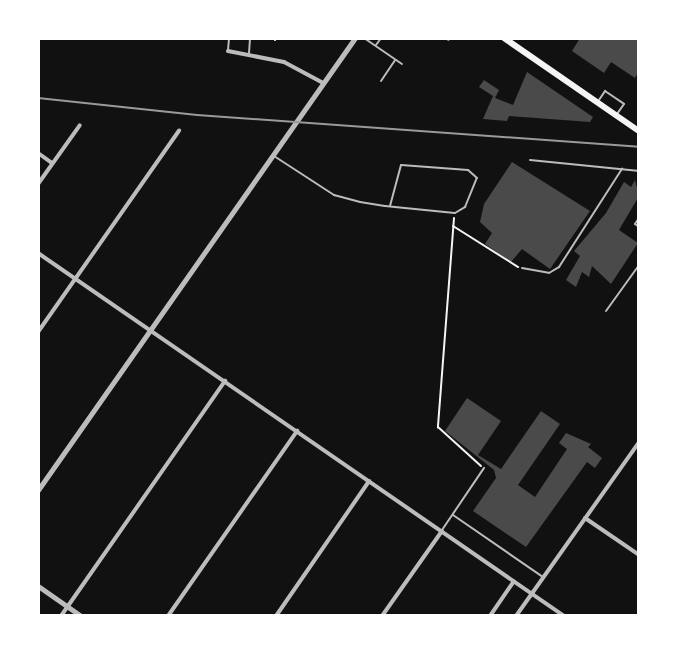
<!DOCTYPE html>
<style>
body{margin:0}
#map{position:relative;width:677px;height:654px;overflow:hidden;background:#111;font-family:"Crimson Pro",serif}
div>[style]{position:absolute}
.building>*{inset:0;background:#4a4a4a}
.path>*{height:2px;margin:-1px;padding:0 1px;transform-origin:1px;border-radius:1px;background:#f5f5f5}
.service>*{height:2px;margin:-1px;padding:0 1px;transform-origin:1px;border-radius:1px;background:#bcbcbc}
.minor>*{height:4px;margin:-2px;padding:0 2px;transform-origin:2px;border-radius:2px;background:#bcbcbc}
.tertiary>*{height:5px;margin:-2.5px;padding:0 2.5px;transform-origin:2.5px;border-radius:2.5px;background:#bcbcbc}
.secondary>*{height:6px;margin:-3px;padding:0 3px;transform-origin:3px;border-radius:3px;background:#f5f5f5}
.rail>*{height:2px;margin:-1px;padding:0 1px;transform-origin:1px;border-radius:1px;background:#9a9a9a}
span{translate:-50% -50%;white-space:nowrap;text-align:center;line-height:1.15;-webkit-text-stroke:8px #fff;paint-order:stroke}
.frame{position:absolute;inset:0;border:40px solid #fff;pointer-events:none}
</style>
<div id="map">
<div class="building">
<i style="clip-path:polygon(580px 38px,639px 38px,639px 71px,635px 78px,611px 62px,604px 73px,572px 51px)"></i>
<i style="clip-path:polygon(527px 72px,593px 117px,590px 122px,509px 116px,507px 121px,483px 119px,493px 96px,479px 87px,484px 80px,499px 90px,495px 98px,513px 105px)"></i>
<i style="clip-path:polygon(512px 162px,590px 211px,550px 269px,522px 249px,511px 262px,485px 244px,492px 233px,480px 222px,484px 204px)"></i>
<i style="clip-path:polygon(635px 180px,639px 196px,619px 230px,638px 243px,611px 284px,592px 266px,589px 277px,582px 272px,576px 287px,566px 280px,580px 256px,574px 251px,606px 213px,624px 182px,631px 187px)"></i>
<i style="clip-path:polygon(467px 398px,501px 421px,478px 455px,501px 469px,541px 411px,560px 424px,518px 485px,535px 497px,567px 449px,559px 443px,566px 433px,591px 444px,588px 447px,602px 458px,595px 468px,587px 462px,526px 547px,473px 511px,496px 478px,494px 470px,445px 431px)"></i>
</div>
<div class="path">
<i style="left:275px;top:40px;width:2px;rotate:-63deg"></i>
<i style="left:454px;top:218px;width:210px;rotate:94.4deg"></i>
<i style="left:438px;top:427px;width:58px;rotate:42.2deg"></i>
<i style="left:453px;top:226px;width:77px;rotate:32.2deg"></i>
</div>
<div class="service">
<i style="left:364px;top:38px;width:46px;rotate:34.4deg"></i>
<i style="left:445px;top:38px;width:4px;rotate:27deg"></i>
<i style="left:376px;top:45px;width:9px;rotate:-54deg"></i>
<i style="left:228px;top:50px;width:12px;rotate:-85deg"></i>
<i style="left:249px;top:53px;width:15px;rotate:-86deg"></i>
<i style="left:381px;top:81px;width:25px;rotate:-56deg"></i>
<i style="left:599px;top:100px;width:11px;rotate:-56deg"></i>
<i style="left:605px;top:91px;width:23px;rotate:34deg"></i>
<i style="left:624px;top:104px;width:12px;rotate:125deg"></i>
<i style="left:274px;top:156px;width:72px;rotate:33deg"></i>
<i style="left:334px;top:195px;width:27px;rotate:15deg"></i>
<i style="left:360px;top:202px;width:25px;rotate:9deg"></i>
<i style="left:385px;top:206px;width:70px;rotate:5.7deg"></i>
<i style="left:455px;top:213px;width:12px;rotate:-31deg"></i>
<i style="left:465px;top:207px;width:31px;rotate:-68deg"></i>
<i style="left:477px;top:178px;width:12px;rotate:-138deg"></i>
<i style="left:468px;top:170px;width:67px;rotate:-175.7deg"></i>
<i style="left:401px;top:165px;width:42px;rotate:105deg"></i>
<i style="left:530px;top:160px;width:110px;rotate:5.8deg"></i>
<i style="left:639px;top:218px;width:7px;rotate:124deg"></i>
<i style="left:635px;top:224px;width:5px;rotate:37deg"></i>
<i style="left:522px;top:268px;width:27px;rotate:10deg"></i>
<i style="left:549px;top:273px;width:12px;rotate:-31deg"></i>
<i style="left:559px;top:267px;width:117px;rotate:-57.3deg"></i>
<i style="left:606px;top:311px;width:57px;rotate:-54.3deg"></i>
<i style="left:453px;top:515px;width:109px;rotate:34.6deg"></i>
<i style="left:442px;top:530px;width:75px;rotate:-55.9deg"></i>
</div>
<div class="minor">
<i style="left:228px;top:51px;width:57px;rotate:11.1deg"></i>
<i style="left:284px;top:62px;width:44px;rotate:28.3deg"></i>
<i style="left:38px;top:153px;width:17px;rotate:36deg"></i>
<i style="left:38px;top:184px;width:72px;rotate:-54.6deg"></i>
<i style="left:38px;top:253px;width:639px;rotate:34.61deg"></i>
<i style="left:38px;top:332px;width:246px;rotate:-55deg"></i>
<i style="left:585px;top:518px;width:65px;rotate:34.4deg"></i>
<i style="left:61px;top:616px;width:287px;rotate:-55.1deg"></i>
<i style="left:168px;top:616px;width:226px;rotate:-55.1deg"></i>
<i style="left:276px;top:616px;width:164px;rotate:-55.4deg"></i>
<i style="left:382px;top:616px;width:104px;rotate:-54.8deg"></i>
<i style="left:490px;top:616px;width:42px;rotate:-55.6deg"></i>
<i style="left:516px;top:616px;width:213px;rotate:-54.7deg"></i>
</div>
<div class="tertiary">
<i style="left:38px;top:490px;width:552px;rotate:-54.96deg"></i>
<i style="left:38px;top:586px;width:52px;rotate:34.9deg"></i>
</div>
<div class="secondary">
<i style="left:504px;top:38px;width:164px;rotate:34.6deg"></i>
</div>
<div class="rail">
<i style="left:38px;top:98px;width:160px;rotate:6.1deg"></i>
<i style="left:197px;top:115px;width:443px;rotate:4.1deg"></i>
</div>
<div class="frame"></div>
</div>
